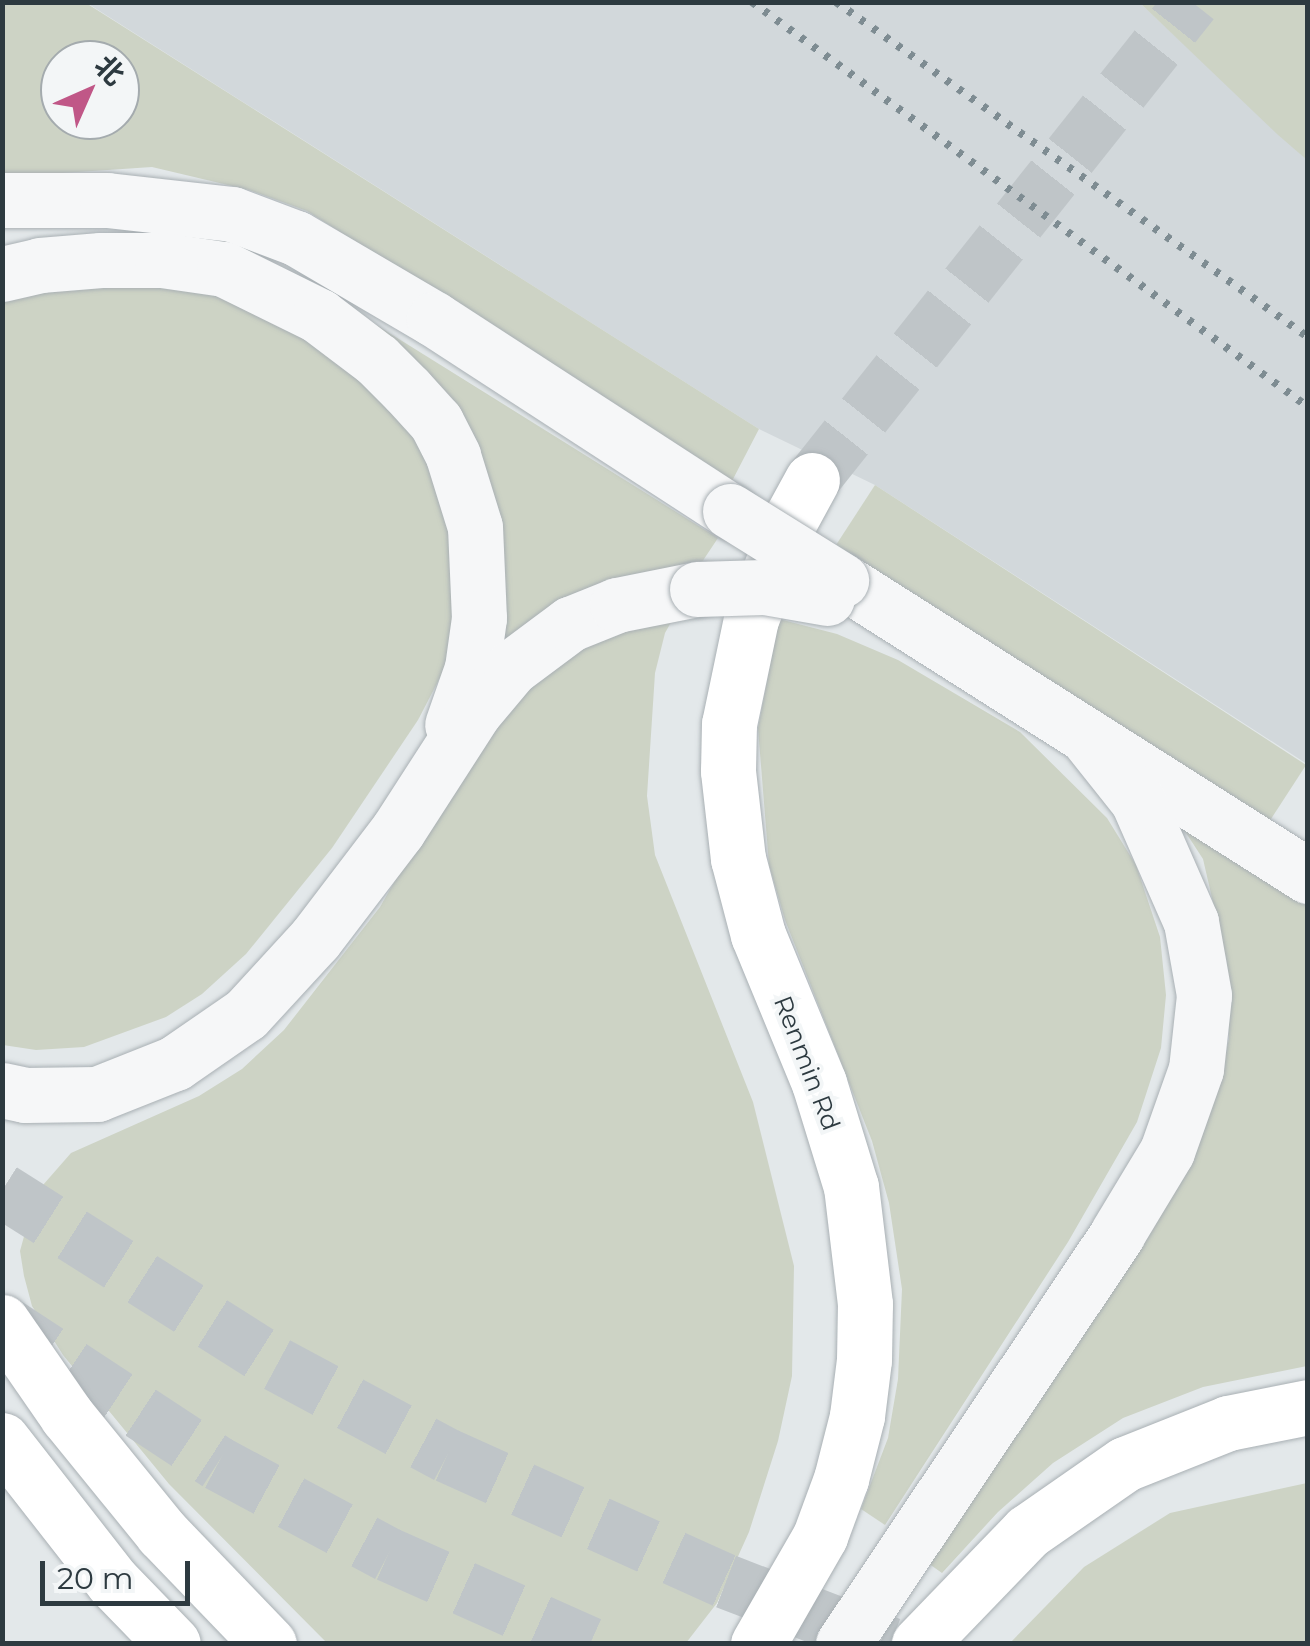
<!DOCTYPE html>
<meta charset="utf-8">
<style>
body{margin:0}
#map{position:relative;width:1310px;height:1646px;overflow:hidden;background:#e3e8ea;font-family:Montserrat,"Noto Sans SC",sans-serif}
div>[style]{position:absolute}
.built>*{inset:0;background:#d2d8db}
.green>*{inset:0;background:#cdd3c5;transform-origin:0 0}
.major-tunnel>*{height:55px;margin-top:-27.5px;transform-origin:0;background:repeating-linear-gradient(90deg,#bfc5c8 0 55px,transparent 0 83px)}
.highway-tunnel>*{height:55px;margin-top:-27.5px;transform-origin:0;background:repeating-linear-gradient(90deg,#bfc5c8 0 55px,transparent 0 83px)}
.roads{filter:drop-shadow(0 0 2px #a9b0b4) drop-shadow(0 0 2px #a9b0b4)}
.minor>*{height:55px;margin:-27.5px;padding:0 27.5px;transform-origin:27.5px;border-radius:27.5px;background:#f6f7f8}
.major>*{height:55px;margin:-27.5px;padding:0 27.5px;transform-origin:27.5px;border-radius:27.5px;background:#fff}
.rail>*{height:8px;margin-top:-4px;transform-origin:0;background:repeating-linear-gradient(90deg,#7e8c92 0 5px,transparent 0 15px)}
.bridges{filter:drop-shadow(0 0 2px #a9b0b4) drop-shadow(0 0 2px #a9b0b4)}
.minor-bridge>*{height:55px;margin:-27.5px;padding:0 27.5px;transform-origin:27.5px;border-radius:27.5px;background:#f6f7f8}
span{translate:-50% -50%;white-space:nowrap;text-align:center;line-height:1.15;-webkit-text-stroke:8px #f3f6f7;paint-order:stroke}
.street-label{font-size:25px;color:#2d3a40}
.frame{position:absolute;inset:0;border:5px solid #2d3a40;pointer-events:none}
.north{position:absolute;left:40px;top:40px;width:100px;height:100px;box-sizing:border-box;background:#f3f6f7;border:2px solid #a4abae;border-radius:50%;rotate:45deg;font-size:28px;font-weight:700;line-height:40px;text-align:center;color:#2d3a40}
.north::after{content:'';display:block;margin:auto;width:35px;height:45px;background:#c05787;clip-path:polygon(50% 0,100% 100%,50% 72%,0 100%)}
.scale{position:absolute;left:40px;top:1561px;width:150px;height:45px;box-sizing:border-box;border:5px solid #2d3a40;border-top:0;padding-left:12px;font-size:30px;line-height:35px;white-space:nowrap;color:#2d3a40;-webkit-text-stroke:8px #f3f6f7;paint-order:stroke}
</style>
<div id="map">
<div class="built">
<i style="clip-path:polygon(87px 3px,1140px 3px,1307px 160px,1307px 764px,875px 485px,759px 429px)"></i>
</div>
<div class="green">
<i style="clip-path:polygon(evenodd,2px 3px,86px 3px,759px 429px,732px 481px,307px 211px,249px 190px,152px 167px,3px 177px,2px 3px,60px 60px,120px 60px,120px 120px,60px 120px,60px 60px)"></i>
<i style="clip-path:polygon(1140px 3px,1307px 3px,1307px 160px,1277px 134px)"></i>
<i style="clip-path:polygon(58px 278px,187px 287px,240px 301px,289px 324px,414px 425px,454px 521px,456px 606px,445px 668px,418px 720px,332px 848px,246px 954px,202px 994px,166px 1017px,84px 1047px,36px 1050px,3px 1045px,3px 290px)"></i>
<i style="clip-path:polygon(370px 321px,718px 538px,702px 562px,486px 667px,493px 617px)"></i>
<i style="left:875px;top:485px;width:514px;height:71px;rotate:33deg"></i>
<i style="clip-path:polygon(679px 608px,665px 633px,655px 673px,647px 796px,655px 855px,753px 1102px,794px 1266px,792px 1376px,778px 1441px,749px 1532px,717px 1603px,686px 1643px,327px 1643px,169px 1484px,63px 1355px,32px 1306px,24px 1276px,20px 1251px,36px 1193px,71px 1153px,199px 1096px,242px 1069px,284px 1030px,380px 907px,475px 741px,559px 649px)"></i>
<i style="clip-path:polygon(779px 619px,837px 634px,898px 660px,1020px 732px,1107px 818px,1136px 865px,1160px 937px,1166px 995px,1161px 1048px,1137px 1122px,1068px 1242px,885px 1525px,861px 1509px,888px 1438px,898px 1379px,902px 1289px,889px 1203px,872px 1141px,785px 920px,769px 865px,758px 728px)"></i>
<i style="clip-path:polygon(1177px 819px,1307px 901px,1307px 1366px,1203px 1387px,1123px 1418px,1053px 1463px,998px 1512px,942px 1573px,925px 1561px,1218px 1085px,1229px 1039px,1227px 963px,1203px 859px)"></i>
<i style="clip-path:polygon(1307px 1483px,1307px 1643px,1010px 1643px,1084px 1567px,1170px 1513px)"></i>
</div>
<div class="major-tunnel">
<i style="left:812px;top:480px;width:611px;rotate:-51.52deg"></i>
</div>
<div class="highway-tunnel">
<i style="left:2px;top:1190px;width:325px;rotate:32.3deg"></i>
<i style="left:277px;top:1364px;width:193px;rotate:28.2deg"></i>
<i style="left:447px;top:1455px;width:306px;rotate:24.3deg"></i>
<i style="left:726px;top:1581px;width:176px;rotate:21deg"></i>
<i style="left:2px;top:1321px;width:258px;rotate:33.3deg"></i>
<i style="left:218px;top:1463px;width:193px;rotate:28.2deg"></i>
<i style="left:388px;top:1554px;width:221px;rotate:24deg"></i>
</div>
<div class="roads">
<div class="minor">
<i style="left:2px;top:200px;width:105px"></i>
<i style="left:107px;top:200px;width:126px;rotate:6.4deg"></i>
<i style="left:232px;top:214px;width:68px;rotate:20.6deg"></i>
<i style="left:296px;top:238px;width:160px;rotate:30.4deg"></i>
<i style="left:434px;top:319px;width:353px;rotate:33deg"></i>
<i style="left:2px;top:274px;width:39px;rotate:-13deg"></i>
<i style="left:40px;top:265px;width:61px;rotate:-4.7deg"></i>
<i style="left:101px;top:260px;width:61px"></i>
<i style="left:162px;top:260px;width:63px;rotate:8.3deg"></i>
<i style="left:224px;top:269px;width:106px;rotate:26.3deg"></i>
<i style="left:319px;top:316px;width:73px;rotate:37.2deg"></i>
<i style="left:377px;top:360px;width:42px;rotate:45deg"></i>
<i style="left:407px;top:390px;width:43px;rotate:47.8deg"></i>
<i style="left:436px;top:422px;width:38px;rotate:63deg"></i>
<i style="left:453px;top:456px;width:74px;rotate:72.8deg"></i>
<i style="left:475px;top:527px;width:91px;rotate:87.5deg"></i>
<i style="left:479px;top:618px;width:50px;rotate:98deg"></i>
<i style="left:472px;top:668px;width:60px;rotate:109.3deg"></i>
<i style="left:841px;top:580px;width:553px;rotate:32.37deg"></i>
<i style="left:2px;top:1090px;width:24px;rotate:12deg"></i>
<i style="left:25px;top:1095px;width:72px;rotate:-0.8deg"></i>
<i style="left:97px;top:1094px;width:84px;rotate:-21.7deg"></i>
<i style="left:175px;top:1063px;width:86px;rotate:-34.6deg"></i>
<i style="left:246px;top:1014px;width:102px;rotate:-47.4deg"></i>
<i style="left:315px;top:939px;width:137px;rotate:-52.7deg"></i>
<i style="left:398px;top:830px;width:140px;rotate:-57.2deg"></i>
<i style="left:474px;top:712px;width:57px;rotate:-49.9deg"></i>
<i style="left:511px;top:668px;width:74px;rotate:-36.7deg"></i>
<i style="left:570px;top:624px;width:51px;rotate:-22deg"></i>
<i style="left:617px;top:605px;width:82px;rotate:-11.3deg"></i>
<i style="left:843px;top:1644px;width:493px;rotate:-56.2deg"></i>
<i style="left:1117px;top:1234px;width:97px;rotate:-58.9deg"></i>
<i style="left:1167px;top:1151px;width:87px;rotate:-70.5deg"></i>
<i style="left:1196px;top:1069px;width:74px;rotate:-83.8deg"></i>
<i style="left:1204px;top:995px;width:74px;rotate:-100.1deg"></i>
<i style="left:1191px;top:922px;width:132px;rotate:-113.7deg"></i>
<i style="left:1138px;top:801px;width:80px;rotate:-128.4deg"></i>
</div>
<div class="major">
<i style="left:2px;top:1322px;width:114px;rotate:55.3deg"></i>
<i style="left:67px;top:1416px;width:151px;rotate:50.9deg"></i>
<i style="left:162px;top:1533px;width:154px;rotate:46.1deg"></i>
<i style="left:2px;top:1440px;width:180px;rotate:52deg"></i>
<i style="left:113px;top:1582px;width:86px;rotate:45.9deg"></i>
<i style="left:758px;top:1644px;width:125px;rotate:-60.1deg"></i>
<i style="left:820px;top:1536px;width:61px;rotate:-69.8deg"></i>
<i style="left:841px;top:1479px;width:65px;rotate:-75.7deg"></i>
<i style="left:857px;top:1416px;width:56px;rotate:-82.9deg"></i>
<i style="left:864px;top:1360px;width:56px;rotate:-89deg"></i>
<i style="left:865px;top:1304px;width:118px;rotate:-96.8deg"></i>
<i style="left:851px;top:1187px;width:109px;rotate:-107.1deg"></i>
<i style="left:819px;top:1083px;width:160px;rotate:-112.4deg"></i>
<i style="left:758px;top:935px;width:79px;rotate:-104.7deg"></i>
<i style="left:738px;top:859px;width:89px;rotate:-96.5deg"></i>
<i style="left:728px;top:771px;width:47px;rotate:-88.8deg"></i>
<i style="left:729px;top:724px;width:107px;rotate:-78.2deg"></i>
<i style="left:751px;top:619px;width:102px;rotate:-68.7deg"></i>
<i style="left:788px;top:524px;width:50px;rotate:-61.4deg"></i>
<i style="left:919px;top:1644px;width:156px;rotate:-46deg"></i>
<i style="left:1027px;top:1532px;width:119px;rotate:-34.8deg"></i>
<i style="left:1125px;top:1464px;width:111px;rotate:-21.7deg"></i>
<i style="left:1228px;top:1423px;width:82px;rotate:-11.3deg"></i>
</div>
</div>
<div class="rail">
<i style="left:752px;top:2px;width:688px;rotate:36.07deg"></i>
<i style="left:836px;top:2px;width:579px;rotate:35.37deg"></i>
</div>
<div class="bridges">
<div class="minor-bridge">
<i style="left:730px;top:511px;width:131px;rotate:31.9deg"></i>
<i style="left:697px;top:589px;width:67px;rotate:-1.7deg"></i>
<i style="left:764px;top:587px;width:64px;rotate:9.9deg"></i>
</div>
</div>
<div class="street-label">
<span style="left:807px;top:1063px;rotate:69deg">Renmin Rd</span>
</div>
<div class="frame"></div>
<div class="north">北</div>
<div class="scale">20 m</div>
</div>
